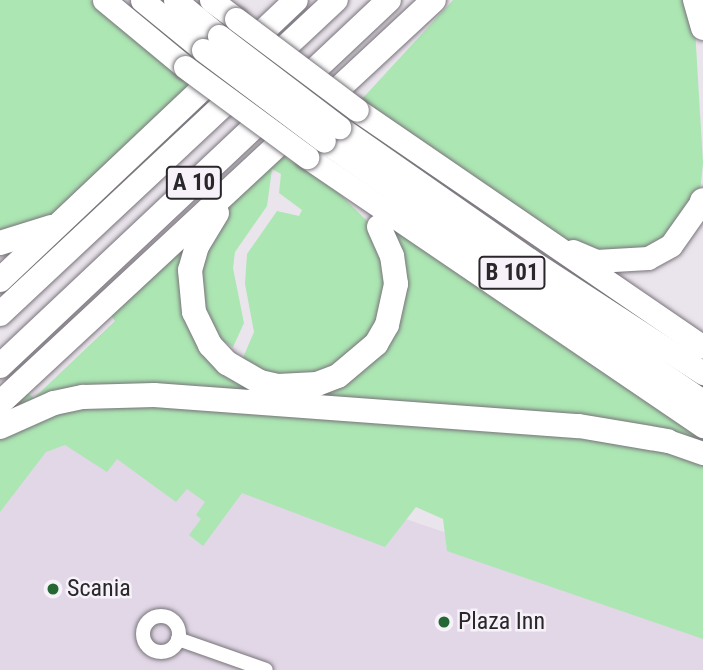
<!DOCTYPE html>
<style>
body{margin:0}
#map{position:relative;width:703px;height:670px;overflow:hidden;background:#eae4ec;font-family:"Roboto Condensed",sans-serif}
div>[style]{position:absolute}
.built>*{inset:0;background:#e1d7e6}
.green>*{inset:0;background:#ace6b3}
.roads{filter:drop-shadow(0 0 2px #78737a) drop-shadow(0 0 2px #78737a)}
.minor>*{height:14px;margin:-7px;padding:0 7px;transform-origin:7px;border-radius:7px;background:#fff}
.minor>.ring{margin:-7px;padding:0;box-sizing:content-box;background:none;border:14px solid #fff;border-radius:50%}
.trunk>*{height:23px;margin:-11.5px;padding:0 11.5px;transform-origin:11.5px;border-radius:11.5px;background:#fff}
.motorway>*{height:24px;margin:-12px;padding:0 12px;transform-origin:12px;border-radius:12px;background:#fff}
.bridges{filter:drop-shadow(0 0 2px #78737a) drop-shadow(0 0 2px #78737a)}
.trunk-bridge>*{height:23px;margin:-11.5px;padding:0 11.5px;transform-origin:11.5px;border-radius:11.5px;background:#fff}
.dots>*{width:19px;height:19px;translate:-50% -50%;box-sizing:border-box;border:4px solid #f7f1fa;border-radius:50%}
span{translate:-50% -50%;white-space:nowrap;text-align:center;line-height:1.15;-webkit-text-stroke:5px #f7f1fa;paint-order:stroke}
.shield-label span{padding:2px 5px;background:#f7f1fa;border:2px solid;border-radius:5px;-webkit-text-stroke-width:0}
.shield-label{font-size:23px;color:#29272a;font-weight:700}
.poi-label{font-size:24px;color:#29272a}
.left{translate:0 -50%;text-align:left}
</style>
<div id="map">
<div class="built">
<i style="clip-path:polygon(123px 423px,703px 620px,703px 670px,0 670px,0 474px,52px 425px)"></i>
</div>
<div class="green">
<i style="clip-path:polygon(0 0,90px 0,194px 87px,51px 217px,0 240px)"></i>
<i style="clip-path:polygon(453px 0,687px 0,695px 29px,703px 163px,700px 192px,667px 240px,633px 253px,594px 253px,557px 238px,362px 99px)"></i>
<i style="clip-path:polygon(280px 154px,336px 190px,376px 230px,389px 305px,351px 363px,281px 381px,242px 360px,254px 332px,245px 284px,247px 254px,277px 211px,299px 216px,302px 210px,279px 193px,281px 174px,272px 169px,267px 206px,235px 252px,233px 268px,244px 323px,233px 347px,208px 332px,196px 275px,223px 212px)"></i>
<i style="clip-path:polygon(392px 224px,703px 432px,703px 441px,147px 386px,11px 410px,8px 407px,25px 391px,34px 398px,115px 321px,108px 311px,194px 232px,189px 314px,271px 390px,377px 353px)"></i>
<i style="clip-path:polygon(113px 403px,605px 436px,703px 459px,703px 639px,447px 551px,443px 519px,416px 507px,385px 547px,242px 493px,203px 546px,189px 535px,201px 519px,196px 515px,205px 502px,187px 489px,176px 502px,117px 459px,107px 472px,65px 445px,46px 452px,0 512px,0 437px,51px 413px)"></i>
</div>
<div class="roads">
<div class="minor">
<i class="ring" style="left:143px;top:616px;width:22px;height:22px"></i>
<i style="left:178px;top:639px;width:93px;rotate:19.4deg"></i>
</div>
<div class="trunk">
<i style="left:104px;top:0;width:105px;rotate:39.6deg"></i>
<i style="left:142px;top:0;width:79px;rotate:39.3deg"></i>
<i style="left:175px;top:0;width:57px;rotate:39.3deg"></i>
<i style="left:211px;top:0;width:31px;rotate:37deg"></i>
<i style="left:357px;top:110px;width:419px;rotate:34.4deg"></i>
<i style="left:339px;top:127px;width:231px;rotate:34.9deg"></i>
<i style="left:528px;top:259px;width:209px;rotate:33.1deg"></i>
<i style="left:324px;top:141px;width:460px;rotate:34.5deg"></i>
<i style="left:307px;top:157px;width:479px;rotate:34.2deg"></i>
<i style="left:573px;top:251px;width:25px;rotate:23deg"></i>
<i style="left:596px;top:261px;width:52px;rotate:-3.3deg"></i>
<i style="left:648px;top:258px;width:26px;rotate:-29deg"></i>
<i style="left:671px;top:245px;width:54px;rotate:-54.8deg"></i>
<i style="left:668px;top:441px;width:37px;rotate:19deg"></i>
</div>
<div class="motorway">
<i style="left:695px;top:0;width:29px;rotate:74deg"></i>
<i style="left:702px;top:201px;width:1px;rotate:-45deg"></i>
<i style="left:217px;top:213px;width:39px;rotate:121deg"></i>
<i style="left:197px;top:246px;width:25px;rotate:106deg"></i>
<i style="left:190px;top:270px;width:42px;rotate:84.6deg"></i>
<i style="left:194px;top:312px;width:37px;rotate:64deg"></i>
<i style="left:210px;top:345px;width:25px;rotate:47deg"></i>
<i style="left:227px;top:363px;width:38px;rotate:30deg"></i>
<i style="left:260px;top:382px;width:18px;rotate:13deg"></i>
<i style="left:278px;top:386px;width:39px;rotate:-3deg"></i>
<i style="left:317px;top:384px;width:22px;rotate:-21deg"></i>
<i style="left:338px;top:376px;width:50px;rotate:-40.1deg"></i>
<i style="left:376px;top:344px;width:22px;rotate:-60deg"></i>
<i style="left:387px;top:325px;width:42px;rotate:-77.6deg"></i>
<i style="left:396px;top:284px;width:28px;rotate:-98deg"></i>
<i style="left:392px;top:256px;width:32px;rotate:-114deg"></i>
<i style="left:0;top:243px;width:53px;rotate:-17.4deg"></i>
<i style="left:0;top:280px;width:407px;rotate:-43.4deg"></i>
<i style="left:0;top:314px;width:460px;rotate:-43.1deg"></i>
<i style="left:0;top:366px;width:534px;rotate:-43.26deg"></i>
<i style="left:0;top:403px;width:592px;rotate:-42.88deg"></i>
<i style="left:0;top:427px;width:59px;rotate:-24deg"></i>
<i style="left:54px;top:403px;width:30px;rotate:-12deg"></i>
<i style="left:83px;top:397px;width:71px;rotate:-1.6deg"></i>
<i style="left:154px;top:395px;width:426px;rotate:4.2deg"></i>
<i style="left:579px;top:426px;width:90px;rotate:9.6deg"></i>
</div>
</div>
<div class="bridges">
<div class="trunk-bridge">
<i style="left:236px;top:19px;width:151px;rotate:36.9deg"></i>
<i style="left:219px;top:36px;width:151px;rotate:37.2deg"></i>
<i style="left:203px;top:50px;width:151px;rotate:36.9deg"></i>
<i style="left:185px;top:67px;width:152px;rotate:36.4deg"></i>
</div>
</div>
<div class="dots">
<i style="left:53px;top:589px;background:#246732"></i>
<i style="left:444px;top:622px;background:#246732"></i>
</div>
<div class="shield-label">
<span style="left:194px;top:183px">A 10</span>
<span style="left:512px;top:273px">B 101</span>
</div>
<div class="poi-label">
<span class="left" style="left:67px;top:589px">Scania</span>
<span class="left" style="left:458px;top:622px">Plaza Inn</span>
</div>
</div>
